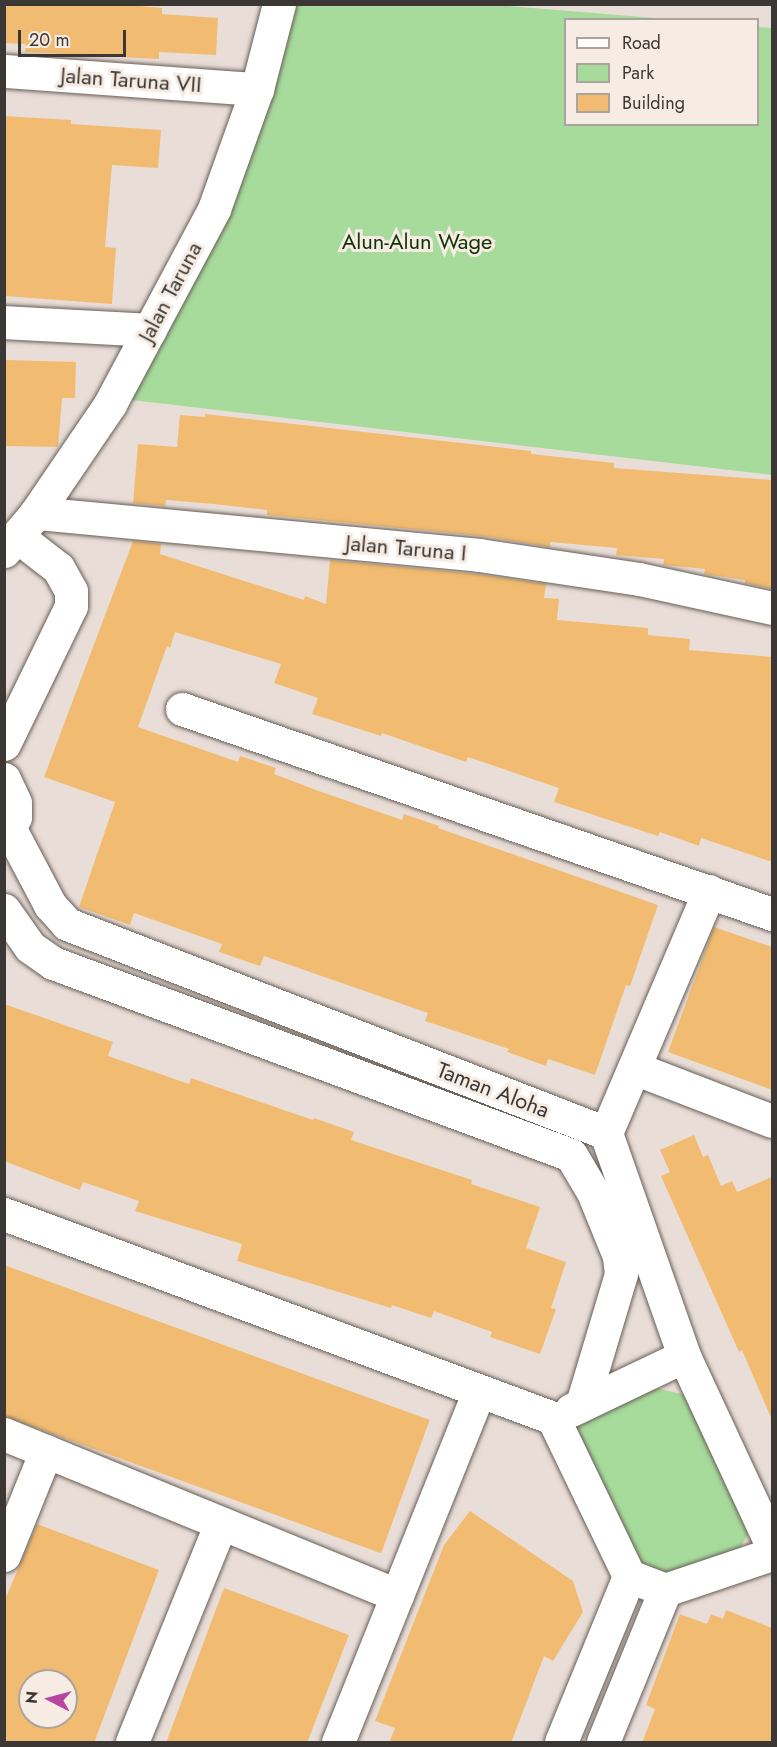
<!DOCTYPE html>
<style>
body{margin:0}
#map{position:relative;width:777px;height:1747px;overflow:hidden;background:#e9ded7;font-family:Jost,sans-serif}
div>[style]{position:absolute}
.green>*{inset:0;background:#a7db9c}
.building>*{inset:0;background:#f1bc71;transform-origin:0 0}
.roads{filter:drop-shadow(0 0 2px #675e57) drop-shadow(0 0 2px #675e57)}
.street>*{height:33px;margin:-16.5px;padding:0 16.5px;transform-origin:16.5px;border-radius:16.5px;background:#fff}
.secondary>*{height:33px;margin:-16.5px;padding:0 16.5px;transform-origin:16.5px;border-radius:16.5px;background:#fff}
span{translate:-50% -50%;white-space:nowrap;text-align:center;line-height:1.15;-webkit-text-stroke:6px #f6ece4;paint-order:stroke}
.street-label{font-size:22px;color:#3b3734}
.park-label{font-size:22px;color:#0f3506}
.frame{position:absolute;inset:0;border:6px solid #3b3734;pointer-events:none}
.legend{position:absolute;left:564px;top:18px;width:195px;height:108px;box-sizing:border-box;background:#f6ece4;border:2px solid #aba49e;margin:0;padding:8px 10px;list-style:none;font-size:18px;color:#3b3734}
.legend li{display:flex;align-items:center;gap:12px;height:30px}
.legend b{width:30px;border:2px solid #aba49e}
.north{position:absolute;left:18px;top:1669px;width:60px;height:60px;box-sizing:border-box;background:#f6ece4;border:2px solid #aba49e;border-radius:50%;rotate:276deg;font-size:16px;font-weight:700;line-height:24px;text-align:center;color:#3b3734}
.north::after{content:'';display:block;margin:auto;width:21px;height:27px;background:#b746a2;clip-path:polygon(50% 0,100% 100%,50% 72%,0 100%)}
.scale{position:absolute;left:18px;top:30px;width:108px;height:27px;box-sizing:border-box;border:3px solid #3b3734;border-top:0;padding-left:8px;font-size:18px;line-height:21px;white-space:nowrap;color:#3b3734;-webkit-text-stroke:4px #f6ece4;paint-order:stroke}
</style>
<div id="map">
<div class="green">
<i style="clip-path:polygon(484px 4px,667px 19px,566px 20px,566px 124px,758px 124px,758px 27px,772px 28px,772px 475px,123px 399px,291px 5px)"></i>
<i style="clip-path:polygon(652px 1387px,689px 1396px,753px 1526px,735px 1556px,667px 1581px,631px 1555px,598px 1491px,573px 1420px)"></i>
</div>
<div class="building">
<i style="clip-path:polygon(4px 4px,118px 4px,162px 8px,162px 14px,218px 18px,216px 55px,159px 52px,159px 59px,25px 52px,26px 44px,4px 43px)"></i>
<i style="clip-path:polygon(4px 116px,71px 120px,71px 124px,161px 130px,158px 168px,112px 165px,105px 247px,116px 248px,112px 304px,5px 296px)"></i>
<i style="clip-path:polygon(5px 360px,76px 362px,75px 398px,62px 398px,58px 447px,4px 446px)"></i>
<i style="clip-path:polygon(205px 414px,531px 451px,531px 454px,614px 463px,614px 468px,772px 480px,772px 589px,745px 583px,745px 580px,704px 574px,705px 569px,663px 565px,664px 559px,616px 555px,617px 548px,550px 542px,550px 547px,481px 536px,267px 515px,267px 510px,213px 504px,166px 500px,165px 506px,133px 503px,138px 444px,177px 447px,180px 415px,205px 417px)"></i>
<i style="clip-path:polygon(133px 541px,161px 544px,160px 554px,304px 600px,305px 596px,326px 604px,330px 560px,477px 574px,546px 584px,544px 598px,559px 599px,557px 620px,648px 628px,648px 635px,690px 639px,689px 650px,772px 657px,772px 862px,701px 838px,699px 846px,660px 832px,658px 836px,554px 802px,559px 788px,468px 757px,466px 762px,382px 733px,381px 736px,312px 714px,318px 698px,274px 683px,281px 664px,175px 632px,170px 648px,167px 646px,138px 727px,238px 762px,240px 756px,276px 768px,274px 774px,316px 790px,402px 820px,404px 814px,439px 826px,438px 828px,658px 905px,630px 986px,626px 985px,595px 1075px,548px 1059px,546px 1066px,507px 1052px,509px 1049px,425px 1021px,428px 1013px,264px 956px,260px 966px,219px 952px,222px 944px,134px 913px,130px 925px,79px 907px,115px 802px,44px 777px)"></i>
<i style="clip-path:polygon(714px 927px,772px 947px,772px 1090px,668px 1052px)"></i>
<i style="clip-path:polygon(4px 1004px,113px 1042px,108px 1056px,189px 1084px,191px 1078px,313px 1120px,314px 1118px,354px 1132px,351px 1140px,472px 1180px,471px 1184px,540px 1207px,526px 1248px,566px 1262px,551px 1308px,556px 1309px,540px 1354px,490px 1337px,492px 1332px,434px 1311px,431px 1318px,392px 1305px,391px 1308px,237px 1261px,242px 1244px,135px 1211px,139px 1201px,83px 1182px,80px 1190px,4px 1161px)"></i>
<i style="clip-path:polygon(694px 1135px,703px 1157px,708px 1155px,721px 1186px,732px 1181px,737px 1192px,772px 1177px,772px 1420px,742px 1350px,739px 1352px,661px 1176px,670px 1172px,660px 1150px)"></i>
<i style="left:4px;top:1265px;width:453px;height:142px;rotate:20deg"></i>
<i style="clip-path:polygon(470px 1511px,573px 1581px,583px 1612px,553px 1661px,544px 1656px,511px 1743px,389px 1743px,395px 1728px,375px 1721px,444px 1545px)"></i>
<i style="clip-path:polygon(evenodd,37px 1524px,159px 1570px,94px 1743px,4px 1743px,4px 1602px,37px 1524px,30px 1681px,66px 1681px,66px 1717px,30px 1717px,30px 1681px)"></i>
<i style="clip-path:polygon(224px 1588px,349px 1635px,307px 1743px,166px 1743px)"></i>
<i style="clip-path:polygon(726px 1610px,772px 1628px,772px 1743px,642px 1743px,655px 1709px,646px 1705px,680px 1614px,707px 1624px,711px 1614px,723px 1619px)"></i>
</div>
<div class="roads">
<div class="street">
<i style="left:4px;top:71px;width:254px;rotate:4.1deg"></i>
<i style="left:4px;top:322px;width:146px;rotate:3.1deg"></i>
<i style="left:36px;top:513px;width:445px;rotate:5.4deg"></i>
<i style="left:479px;top:555px;width:162px;rotate:8.5deg"></i>
<i style="left:639px;top:579px;width:136px;rotate:12.3deg"></i>
<i style="left:182px;top:709px;width:625px;rotate:19.16deg"></i>
<i style="left:4px;top:744px;width:153px;rotate:-64.1deg"></i>
<i style="left:71px;top:606px;width:15px;rotate:-90deg"></i>
<i style="left:71px;top:591px;width:26px;rotate:-119deg"></i>
<i style="left:58px;top:568px;width:51px;rotate:-142.2deg"></i>
<i style="left:4px;top:779px;width:26px;rotate:65deg"></i>
<i style="left:15px;top:803px;width:14px;rotate:90deg"></i>
<i style="left:15px;top:817px;width:24px;rotate:118deg"></i>
<i style="left:11px;top:831px;width:84px;rotate:62.2deg"></i>
<i style="left:50px;top:905px;width:25px;rotate:48deg"></i>
<i style="left:67px;top:924px;width:578px;rotate:21.19deg"></i>
<i style="left:606px;top:1133px;width:236px;rotate:70.7deg"></i>
<i style="left:684px;top:1356px;width:209px;rotate:65.1deg"></i>
<i style="left:4px;top:910px;width:45px;rotate:54.9deg"></i>
<i style="left:30px;top:947px;width:28px;rotate:35deg"></i>
<i style="left:53px;top:963px;width:552px;rotate:20.34deg"></i>
<i style="left:571px;top:1155px;width:43px;rotate:59.3deg"></i>
<i style="left:593px;top:1192px;width:69px;rotate:67.9deg"></i>
<i style="left:619px;top:1256px;width:18px;rotate:84deg"></i>
<i style="left:621px;top:1274px;width:136px;rotate:106.7deg"></i>
<i style="left:634px;top:1068px;width:148px;rotate:21deg"></i>
<i style="left:606px;top:1133px;width:263px;rotate:-66.9deg"></i>
<i style="left:4px;top:1214px;width:586px;rotate:20.38deg"></i>
<i style="left:571px;top:1410px;width:125px;rotate:-25.5deg"></i>
<i style="left:553px;top:1418px;width:175px;rotate:64.3deg"></i>
<i style="left:629px;top:1576px;width:39px;rotate:21deg"></i>
<i style="left:4px;top:1434px;width:425px;rotate:22.3deg"></i>
<i style="left:4px;top:1555px;width:112px;rotate:-68deg"></i>
<i style="left:132px;top:1742px;width:236px;rotate:-67.9deg"></i>
<i style="left:338px;top:1742px;width:378px;rotate:-68.1deg"></i>
<i style="left:561px;top:1742px;width:179px;rotate:-67.7deg"></i>
<i style="left:603px;top:1742px;width:164px;rotate:-67.8deg"></i>
<i style="left:665px;top:1590px;width:113px;rotate:-18.6deg"></i>
</div>
<div class="secondary">
<i style="left:4px;top:551px;width:50px;rotate:-49.9deg"></i>
<i style="left:36px;top:513px;width:132px;rotate:-55.8deg"></i>
<i style="left:110px;top:404px;width:221px;rotate:-61.9deg"></i>
<i style="left:214px;top:209px;width:127px;rotate:-70.3deg"></i>
<i style="left:257px;top:89px;width:88px;rotate:-75.5deg"></i>
</div>
</div>
<div class="street-label">
<span style="left:131px;top:80px;rotate:4deg">Jalan Taruna VII</span>
<span style="left:170px;top:292px;rotate:-62deg">Jalan Taruna</span>
<span style="left:406px;top:548px;rotate:5deg">Jalan Taruna I</span>
<span style="left:493px;top:1090px;rotate:21deg">Taman Aloha</span>
</div>
<div class="park-label">
<span style="left:417px;top:242px">Alun-Alun Wage</span>
</div>
<div class="frame"></div>
<ul class="legend">
<li><b style="height:8px;background:#fff"></b>Road</li>
<li><b style="height:16px;background:#a7db9c"></b>Park</li>
<li><b style="height:16px;background:#f1bc71"></b>Building</li>
</ul>
<div class="north">N</div>
<div class="scale">20 m</div>
</div>
